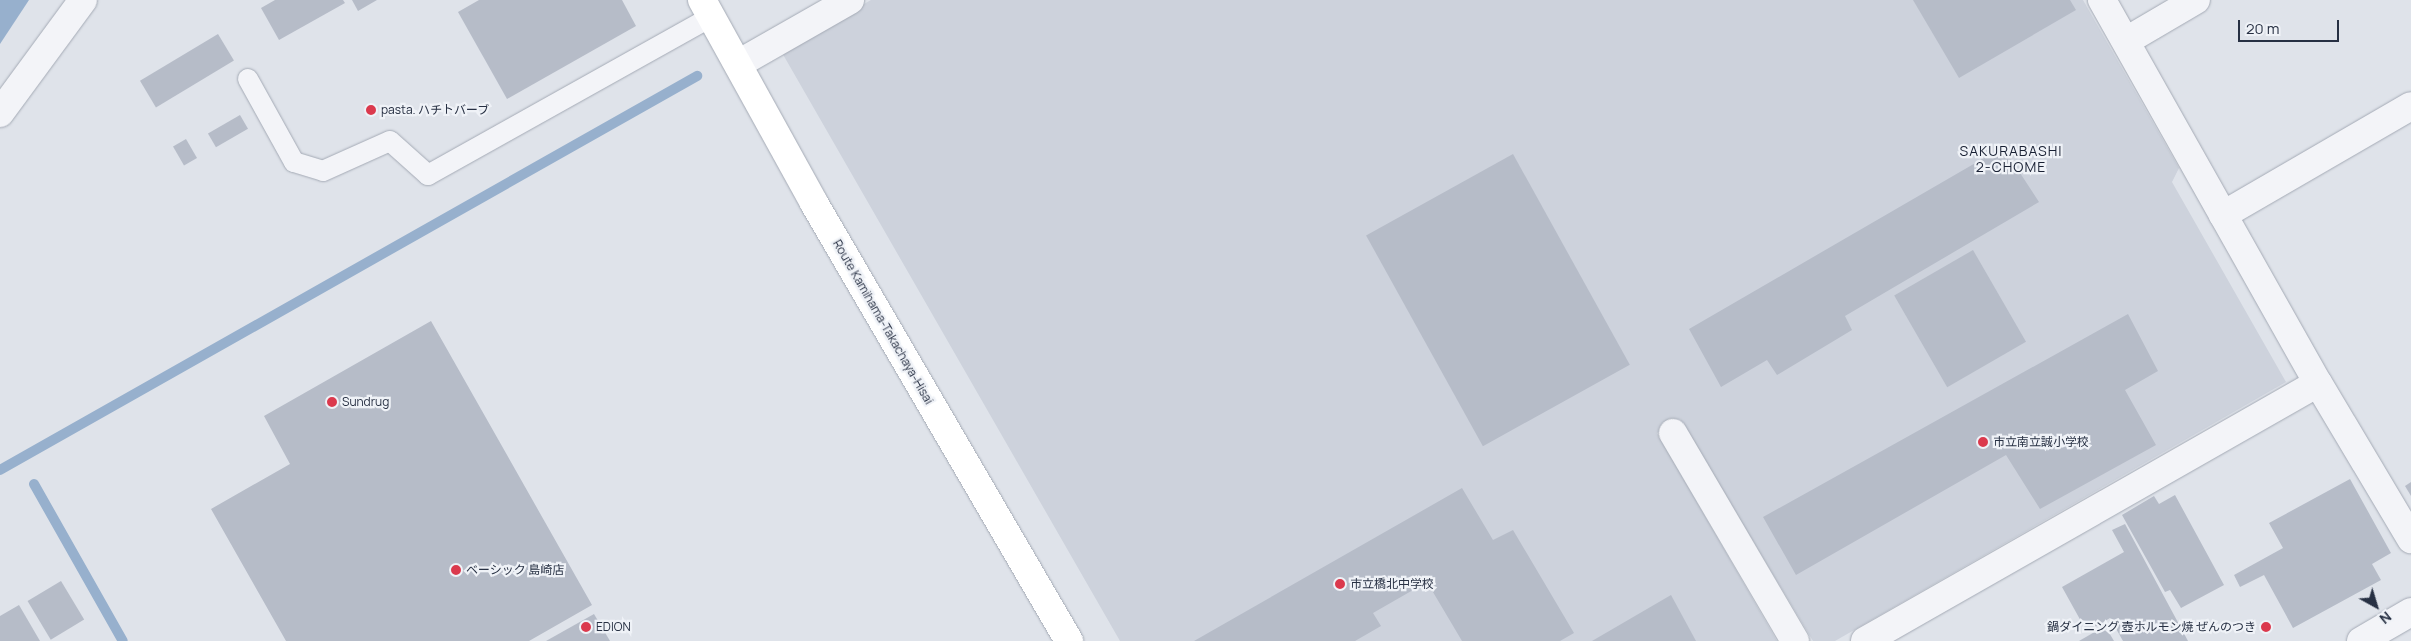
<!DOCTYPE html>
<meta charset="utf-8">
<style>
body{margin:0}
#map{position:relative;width:2411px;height:641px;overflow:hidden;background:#dfe3ea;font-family:Manrope,"Noto Sans JP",sans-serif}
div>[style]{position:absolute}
.built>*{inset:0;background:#cdd2dc}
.water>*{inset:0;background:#97b0cd}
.stream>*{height:10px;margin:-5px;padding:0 5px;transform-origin:5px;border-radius:5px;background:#97b0cd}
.building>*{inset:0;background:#b6bcc8;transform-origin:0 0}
.roads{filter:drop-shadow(0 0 1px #a4aab5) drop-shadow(0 0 1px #a4aab5)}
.service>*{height:20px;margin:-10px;padding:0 10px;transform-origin:10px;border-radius:10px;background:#f3f4f8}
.minor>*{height:28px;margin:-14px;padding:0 14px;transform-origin:14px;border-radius:14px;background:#f3f4f8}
.tertiary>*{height:28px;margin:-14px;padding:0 14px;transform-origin:14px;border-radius:14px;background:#f3f4f8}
.secondary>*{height:28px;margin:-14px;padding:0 14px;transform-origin:14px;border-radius:14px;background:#fff}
.dots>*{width:14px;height:14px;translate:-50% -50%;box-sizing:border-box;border:2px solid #eff2f7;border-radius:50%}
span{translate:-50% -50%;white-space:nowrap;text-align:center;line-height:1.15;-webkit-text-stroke:4.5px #eff2f7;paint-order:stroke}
.poi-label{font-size:12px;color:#273043}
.left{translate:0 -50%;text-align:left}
.right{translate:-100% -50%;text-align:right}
.street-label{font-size:12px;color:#273043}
.neighbourhood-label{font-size:14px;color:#192134;letter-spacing:1px}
.north{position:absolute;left:2351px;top:581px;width:50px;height:50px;-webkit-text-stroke:4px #eff2f7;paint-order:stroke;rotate:141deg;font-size:14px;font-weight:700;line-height:20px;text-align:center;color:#273043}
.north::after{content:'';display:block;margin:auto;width:18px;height:22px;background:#273043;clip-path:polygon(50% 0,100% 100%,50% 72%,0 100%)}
.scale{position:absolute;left:2238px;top:20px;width:101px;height:22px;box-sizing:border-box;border:2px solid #273043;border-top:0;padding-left:6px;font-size:15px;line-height:18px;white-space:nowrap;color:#273043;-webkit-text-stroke:4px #eff2f7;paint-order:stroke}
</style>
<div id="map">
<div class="built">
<i style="clip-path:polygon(871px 0,2083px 0,2179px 168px,2172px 182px,2286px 382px,1835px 641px,1813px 641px,1680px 419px,1657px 433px,1777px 641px,1120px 641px,781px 51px)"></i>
</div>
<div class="water">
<i style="clip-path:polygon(0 0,29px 0,0 44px)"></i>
</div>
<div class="stream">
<i style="left:0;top:470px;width:801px;rotate:-29.48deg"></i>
<i style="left:34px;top:484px;width:180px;rotate:60.5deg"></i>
</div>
<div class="building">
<i style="clip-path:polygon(275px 0,343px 0,345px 3px,279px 40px,261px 8px)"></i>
<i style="clip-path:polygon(352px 0,377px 0,358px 11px)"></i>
<i style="clip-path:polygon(479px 0,622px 0,636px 26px,507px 99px,458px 12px)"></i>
<i style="clip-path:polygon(1913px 0,2070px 0,2076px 10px,1959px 78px)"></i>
<i style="left:218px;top:34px;width:31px;height:91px;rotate:59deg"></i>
<i style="left:240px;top:115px;width:16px;height:37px;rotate:60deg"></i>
<i style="left:186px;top:139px;width:22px;height:15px;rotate:60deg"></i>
<i style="clip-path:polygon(2003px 147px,2039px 202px,1845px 316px,1852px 330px,1777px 375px,1767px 360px,1721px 387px,1689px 329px)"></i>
<i style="left:1513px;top:154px;width:241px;height:168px;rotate:61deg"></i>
<i style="left:1973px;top:250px;width:106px;height:91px;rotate:60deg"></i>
<i style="clip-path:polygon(2128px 314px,2158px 371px,2125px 390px,2156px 445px,2040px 509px,2006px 455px,1796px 575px,1763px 517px)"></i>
<i style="clip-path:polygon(431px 321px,592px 605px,529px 641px,286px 641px,211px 509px,290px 464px,264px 416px)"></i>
<i style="clip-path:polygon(2350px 479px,2391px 553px,2372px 564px,2381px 580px,2293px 628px,2264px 575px,2240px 587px,2234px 575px,2283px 548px,2269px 523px)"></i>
<i style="clip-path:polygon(2411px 482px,2411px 496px,2405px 486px)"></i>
<i style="clip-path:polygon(1462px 488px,1493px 540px,1513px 530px,1574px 633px,1560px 641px,1462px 641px,1427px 582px,1373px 613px,1381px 626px,1355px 641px,1194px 641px)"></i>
<i style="clip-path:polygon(2175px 495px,2224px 585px,2181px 608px,2170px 590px,2165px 592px,2122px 515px,2154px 496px,2159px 504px)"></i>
<i style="clip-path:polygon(2125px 524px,2188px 641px,2123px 641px,2110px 618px,2087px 632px,2062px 587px,2124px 552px,2112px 530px)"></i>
<i style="left:61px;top:581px;width:45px;height:39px;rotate:59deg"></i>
<i style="clip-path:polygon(1671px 595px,1696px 641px,1592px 641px)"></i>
<i style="clip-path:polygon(19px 605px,40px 641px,0 641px,0 616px)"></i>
<i style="clip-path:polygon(594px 614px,610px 641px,546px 641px)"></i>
<i style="clip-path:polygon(2105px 626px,2114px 641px,2079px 641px)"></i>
</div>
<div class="roads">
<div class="service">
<i style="left:248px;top:79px;width:95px;rotate:61deg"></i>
<i style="left:294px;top:162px;width:30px;rotate:17deg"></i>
<i style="left:323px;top:171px;width:73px;rotate:-24.1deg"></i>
<i style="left:390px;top:141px;width:51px;rotate:41.8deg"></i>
<i style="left:428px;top:175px;width:324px;rotate:-29.2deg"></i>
</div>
<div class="minor">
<i style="left:2102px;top:0;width:440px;rotate:60.6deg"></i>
<i style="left:2318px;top:383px;width:182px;rotate:59.2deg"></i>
<i style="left:2126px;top:41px;width:81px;rotate:-30.4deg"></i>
<i style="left:738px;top:64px;width:129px;rotate:-29.7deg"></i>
<i style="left:0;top:113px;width:140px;rotate:-53.7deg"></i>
<i style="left:2223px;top:215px;width:217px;rotate:-30.1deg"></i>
<i style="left:1673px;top:433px;width:241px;rotate:59.6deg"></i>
<i style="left:1865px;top:641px;width:521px;rotate:-29.66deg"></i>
</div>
<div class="tertiary">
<i style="left:2361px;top:641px;width:58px;rotate:-30.1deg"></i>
</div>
<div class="secondary">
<i style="left:702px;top:0;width:232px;rotate:61.1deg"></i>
<i style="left:814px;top:203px;width:507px;rotate:59.79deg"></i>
</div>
</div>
<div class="dots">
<i style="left:371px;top:110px;background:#db394d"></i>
<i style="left:332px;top:402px;background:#db394d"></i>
<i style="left:1983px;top:442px;background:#db394d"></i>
<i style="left:456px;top:570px;background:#db394d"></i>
<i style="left:1340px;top:584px;background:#db394d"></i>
<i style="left:586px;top:627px;background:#db394d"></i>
<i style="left:2266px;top:627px;background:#db394d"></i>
</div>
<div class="poi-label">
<span class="left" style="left:381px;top:110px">pasta. ハチトバーブ</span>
<span class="left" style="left:342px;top:402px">Sundrug</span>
<span class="left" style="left:1993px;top:442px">市立南立誠小学校</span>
<span class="left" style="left:466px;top:570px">ベーシック 島崎店</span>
<span class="left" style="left:1350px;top:584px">市立橋北中学校</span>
<span class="left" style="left:596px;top:627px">EDION</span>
<span class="right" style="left:2256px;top:627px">鍋ダイニング 壺ホルモン焼 ぜんのつき</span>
</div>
<div class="street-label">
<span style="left:883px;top:322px;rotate:60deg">Route Kamihama-Takachaya-Hisai</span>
</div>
<div class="neighbourhood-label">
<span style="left:2011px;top:159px">SAKURABASHI<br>2-CHOME</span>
</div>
<div class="north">N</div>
<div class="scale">20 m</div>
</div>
